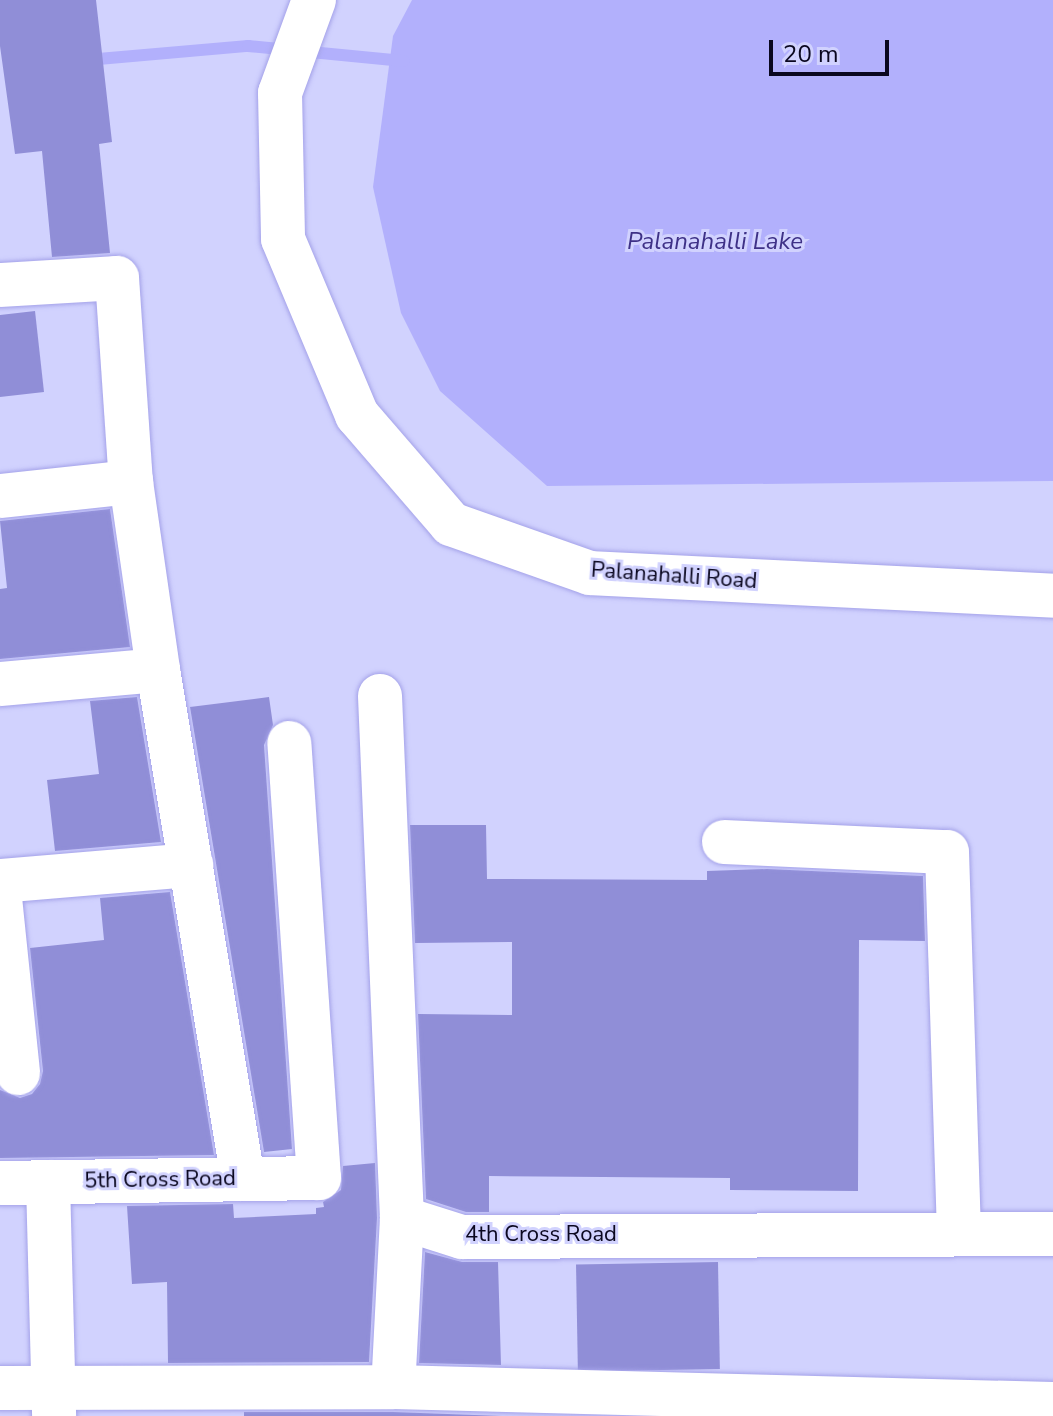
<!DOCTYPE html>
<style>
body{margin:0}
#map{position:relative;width:1053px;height:1416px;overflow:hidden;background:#d1d2fe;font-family:"Nunito Sans",sans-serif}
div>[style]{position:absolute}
.water>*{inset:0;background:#b2b0fc}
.stream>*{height:12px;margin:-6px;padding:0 6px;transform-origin:6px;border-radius:6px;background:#b2b0fc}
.building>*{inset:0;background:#908ed7;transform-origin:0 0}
.roads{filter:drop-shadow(0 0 2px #a4a2e9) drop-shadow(0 0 2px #a4a2e9)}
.minor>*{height:44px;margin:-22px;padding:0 22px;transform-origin:22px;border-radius:22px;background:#fff}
span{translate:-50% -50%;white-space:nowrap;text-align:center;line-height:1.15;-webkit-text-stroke:6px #d1d2fe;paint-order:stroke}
.street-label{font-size:22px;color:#0a071f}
.water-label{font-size:24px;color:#3e3187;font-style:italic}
.scale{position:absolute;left:769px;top:40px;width:120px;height:36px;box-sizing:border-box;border:4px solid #0a071f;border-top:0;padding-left:10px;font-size:24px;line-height:28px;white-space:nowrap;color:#0a071f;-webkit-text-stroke:6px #d1d2fe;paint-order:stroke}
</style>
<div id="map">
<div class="water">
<i style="clip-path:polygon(412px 0,1053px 0,1053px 481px,547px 486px,440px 391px,401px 313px,373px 187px,393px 36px)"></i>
</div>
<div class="stream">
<i style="left:87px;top:60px;width:162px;rotate:-5deg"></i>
<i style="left:248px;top:46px;width:156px;rotate:5.5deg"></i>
</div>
<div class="building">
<i style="clip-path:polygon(0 0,96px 0,112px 142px,99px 144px,110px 253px,52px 257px,42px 151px,15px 154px,0 46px)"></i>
<i style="clip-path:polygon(35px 311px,44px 392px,0 397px,0 315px)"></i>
<i style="clip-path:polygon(110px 509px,130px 647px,0 659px,0 589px,7px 588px,0 521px)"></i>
<i style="clip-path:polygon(137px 697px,161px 842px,55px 851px,47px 780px,99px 774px,90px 701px)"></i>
<i style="clip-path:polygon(269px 697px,273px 725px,264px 745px,292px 1149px,264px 1152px,190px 707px)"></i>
<i style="clip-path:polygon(410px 825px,486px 825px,487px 879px,707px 880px,707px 871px,767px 869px,923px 876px,925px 941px,859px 940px,858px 1191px,730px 1190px,730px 1178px,489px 1176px,489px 1212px,466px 1212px,426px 1199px,418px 1014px,512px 1015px,512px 942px,415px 943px)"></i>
<i style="clip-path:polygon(170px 892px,214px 1155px,0 1158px,0 1090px,20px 1098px,32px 1094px,40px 1084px,43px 1071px,30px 948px,104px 940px,100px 898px)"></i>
<i style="clip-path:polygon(375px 1163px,377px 1218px,369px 1362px,168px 1363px,167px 1282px,132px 1284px,127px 1206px,233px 1204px,234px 1218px,316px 1214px,316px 1208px,324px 1207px,323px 1202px,341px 1190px,343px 1166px)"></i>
<i style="clip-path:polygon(425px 1252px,462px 1262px,498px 1262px,501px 1365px,419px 1363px)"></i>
<i style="left:718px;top:1262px;width:107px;height:142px;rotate:89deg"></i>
<i style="clip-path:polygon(244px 1412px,393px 1412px,502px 1416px,244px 1416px)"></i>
</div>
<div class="roads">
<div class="minor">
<i style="left:314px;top:0;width:99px;rotate:110.1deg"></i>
<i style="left:280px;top:93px;width:146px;rotate:88.8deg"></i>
<i style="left:283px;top:239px;width:191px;rotate:67.2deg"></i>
<i style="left:357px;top:415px;width:144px;rotate:49.2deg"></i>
<i style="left:451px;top:524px;width:147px;rotate:19.4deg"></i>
<i style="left:590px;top:573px;width:464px;rotate:2.8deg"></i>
<i style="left:0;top:285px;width:117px;rotate:-3.4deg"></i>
<i style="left:117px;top:278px;width:204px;rotate:86.1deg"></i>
<i style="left:0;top:496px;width:132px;rotate:-6.1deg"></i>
<i style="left:131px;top:482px;width:190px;rotate:81.8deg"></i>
<i style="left:158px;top:670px;width:159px;rotate:174.9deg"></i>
<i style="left:158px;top:670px;width:516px;rotate:80.52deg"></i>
<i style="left:380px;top:696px;width:522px;rotate:87.59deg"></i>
<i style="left:402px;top:1218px;width:169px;rotate:93deg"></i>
<i style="left:724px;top:842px;width:223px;rotate:2.6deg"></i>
<i style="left:947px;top:852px;width:381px;rotate:88.2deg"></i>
<i style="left:0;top:881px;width:192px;rotate:-4.8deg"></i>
<i style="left:0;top:898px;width:176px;rotate:84.1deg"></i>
<i style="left:48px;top:1182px;width:234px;rotate:88.5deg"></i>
<i style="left:0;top:1183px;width:319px;rotate:-0.9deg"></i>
<i style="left:319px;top:1178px;width:436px;rotate:-93.9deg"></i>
<i style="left:402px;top:1218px;width:63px;rotate:17.6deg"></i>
<i style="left:462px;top:1237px;width:591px;rotate:-0.29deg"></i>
<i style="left:0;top:1388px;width:393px;rotate:-0.1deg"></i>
<i style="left:393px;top:1387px;width:660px;rotate:1.48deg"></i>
</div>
</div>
<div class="street-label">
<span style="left:674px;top:576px;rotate:4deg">Palanahalli Road</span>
<span style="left:160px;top:1180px;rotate:-1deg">5th Cross Road</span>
<span style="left:541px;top:1235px">4th Cross Road</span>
</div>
<div class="water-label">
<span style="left:715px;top:242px">Palanahalli Lake</span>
</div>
<div class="scale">20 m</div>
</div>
